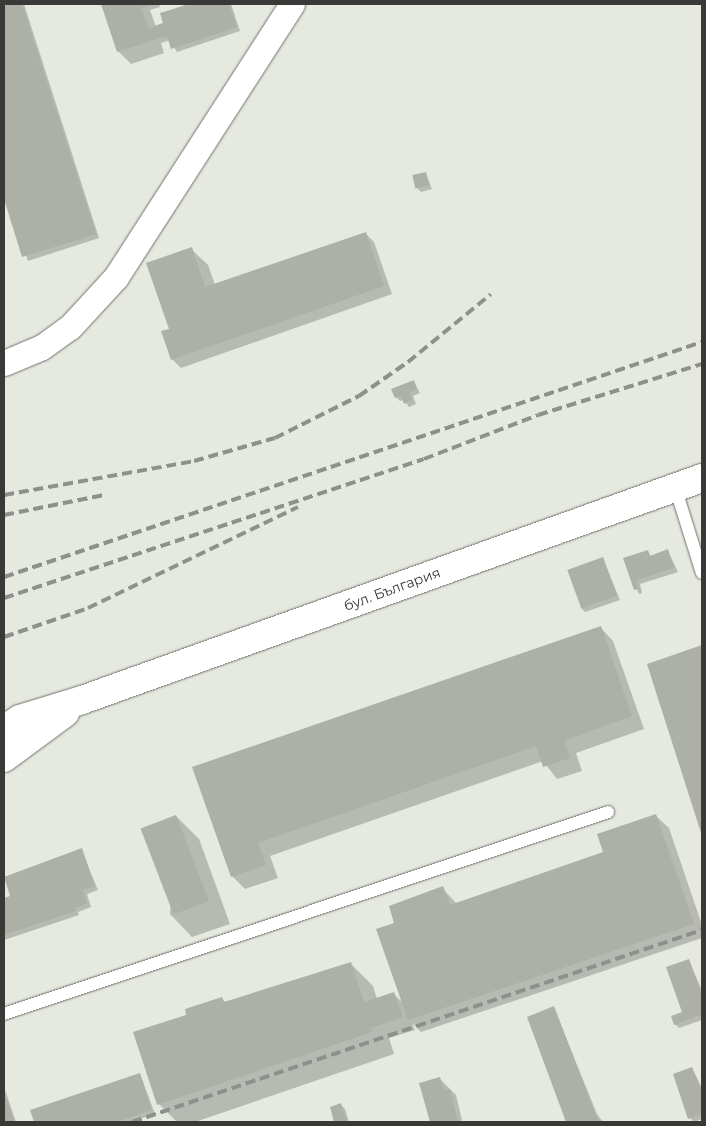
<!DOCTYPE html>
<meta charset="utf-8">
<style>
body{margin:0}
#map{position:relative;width:706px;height:1126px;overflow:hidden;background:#e5e9e0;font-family:Montserrat,sans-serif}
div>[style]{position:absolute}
.shadow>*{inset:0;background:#0003}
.building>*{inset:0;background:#acb0a7;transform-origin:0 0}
.roads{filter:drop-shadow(0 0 1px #70736b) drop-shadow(0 0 1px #70736b)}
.service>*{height:12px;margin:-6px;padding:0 6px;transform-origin:6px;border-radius:6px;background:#fff}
.minor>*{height:25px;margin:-12.5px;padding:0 12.5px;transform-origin:12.5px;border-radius:12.5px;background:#fff}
.tertiary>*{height:28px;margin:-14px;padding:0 14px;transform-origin:14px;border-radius:14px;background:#fff}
.rail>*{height:4px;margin-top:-2px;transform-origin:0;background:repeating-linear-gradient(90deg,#8e918b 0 10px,transparent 0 15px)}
span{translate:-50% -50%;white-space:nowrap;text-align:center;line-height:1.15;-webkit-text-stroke:4px #fff;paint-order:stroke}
.street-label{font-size:14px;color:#393a37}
.frame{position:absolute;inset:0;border:5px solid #393a37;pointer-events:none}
</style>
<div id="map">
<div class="shadow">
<i style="clip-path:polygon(4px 4px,24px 4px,99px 238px,28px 261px,4px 194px)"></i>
<i style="clip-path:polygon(102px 4px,159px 4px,160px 7px,150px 10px,156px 27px,165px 24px,162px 14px,194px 4px,231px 4px,240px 31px,177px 52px,170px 40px,161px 43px,164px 53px,131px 64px,118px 51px)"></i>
<i style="clip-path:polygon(426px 173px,432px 189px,421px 192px,417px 188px)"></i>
<i style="clip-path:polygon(365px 233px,374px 242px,392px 294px,181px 368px,172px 359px,171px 329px,191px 249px,208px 265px,215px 285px)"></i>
<i style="clip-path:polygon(414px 382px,420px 393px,413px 396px,416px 404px,409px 407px,404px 400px,400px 401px,396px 397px)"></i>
<i style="clip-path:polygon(647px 551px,652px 557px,668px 551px,678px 572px,640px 584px,642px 593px,639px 594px,625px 559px)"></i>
<i style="clip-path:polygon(603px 559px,620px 600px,585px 612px,581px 608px)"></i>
<i style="clip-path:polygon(601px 628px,613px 641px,644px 729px,576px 753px,582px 771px,557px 779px,543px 761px,270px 856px,278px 878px,245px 889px,232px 876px,194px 767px)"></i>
<i style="clip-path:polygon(702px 646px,702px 834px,648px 665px)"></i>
<i style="clip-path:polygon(176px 816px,199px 839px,230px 924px,192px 937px,170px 914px)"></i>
<i style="clip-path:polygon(656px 816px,669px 828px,702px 925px,702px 938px,421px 1032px,412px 1023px,415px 1030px,389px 1038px,394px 1054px,195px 1122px,177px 1122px,159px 1104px,188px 1016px,221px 998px,226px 1003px,350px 963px,373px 986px,377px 999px,394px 994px,403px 1003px,396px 923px,442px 888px,457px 904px,605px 853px)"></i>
<i style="clip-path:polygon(81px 850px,98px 890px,87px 894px,91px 907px,78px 912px,79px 915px,4px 940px,4px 900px)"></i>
<i style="clip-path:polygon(689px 960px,702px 991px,702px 1020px,679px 1028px,675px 1024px,683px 1013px)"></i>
<i style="clip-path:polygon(554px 1008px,597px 1114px,603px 1122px,567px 1122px,528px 1017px)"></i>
<i style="clip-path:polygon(692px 1068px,702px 1088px,702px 1119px,694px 1122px,690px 1118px)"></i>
<i style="clip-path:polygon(140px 1074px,155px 1114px,131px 1122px,35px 1122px,32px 1111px)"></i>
<i style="clip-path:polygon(439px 1078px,456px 1095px,462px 1120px,460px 1122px,431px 1122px,424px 1099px)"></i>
<i style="clip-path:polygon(4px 1087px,16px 1122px,4px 1122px)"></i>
<i style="clip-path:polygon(341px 1105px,345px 1109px,349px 1122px,336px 1122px,331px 1108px)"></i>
</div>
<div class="building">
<i style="clip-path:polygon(4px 4px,22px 4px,96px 234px,22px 257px,4px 199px)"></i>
<i style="clip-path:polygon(101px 4px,153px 4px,141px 8px,149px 28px,163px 23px,160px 13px,189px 4px,229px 4px,237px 27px,171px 49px,167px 36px,117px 52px)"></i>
<i style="left:426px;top:172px;width:14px;height:14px;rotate:78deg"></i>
<i style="clip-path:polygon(366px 232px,384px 286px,171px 360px,161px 331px,169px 329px,146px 263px,192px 247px,205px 287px)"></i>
<i style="clip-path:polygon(414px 380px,417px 389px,410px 392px,412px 400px,404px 404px,401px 396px,395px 398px,391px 389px)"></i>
<i style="clip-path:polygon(668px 549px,674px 568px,636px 580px,639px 589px,634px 590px,623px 558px,648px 550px,650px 556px)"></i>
<i style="left:603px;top:557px;width:41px;height:38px;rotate:70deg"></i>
<i style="clip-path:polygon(601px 626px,632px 716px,564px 741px,570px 758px,543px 767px,536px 746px,258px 843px,266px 865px,231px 877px,192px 767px)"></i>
<i style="clip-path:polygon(702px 645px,702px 836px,647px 664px)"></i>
<i style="clip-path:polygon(656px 814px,694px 924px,408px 1020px,376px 929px,394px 923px,389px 906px,443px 886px,450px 905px,603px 852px,597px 834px)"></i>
<i style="left:176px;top:815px;width:92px;height:38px;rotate:69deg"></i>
<i style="clip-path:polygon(82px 848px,95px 886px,83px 890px,87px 903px,75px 908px,76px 911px,4px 935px,4px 898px,10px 896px,4px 877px)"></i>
<i style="clip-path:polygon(689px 959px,702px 996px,702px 1014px,674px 1025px,671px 1016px,682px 1012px,666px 967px)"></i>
<i style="clip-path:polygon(351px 962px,364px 1002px,394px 992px,403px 1017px,371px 1028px,372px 1032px,157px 1105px,133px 1032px,186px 1015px,185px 1009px,222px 997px,224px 1002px)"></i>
<i style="clip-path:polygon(554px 1006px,593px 1108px,599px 1122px,566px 1122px,527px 1017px)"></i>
<i style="clip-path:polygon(692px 1067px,702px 1092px,702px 1114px,688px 1119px,673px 1074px)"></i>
<i style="clip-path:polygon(140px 1073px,152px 1110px,116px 1122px,34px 1122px,30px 1110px)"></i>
<i style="clip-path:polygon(440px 1077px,444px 1091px,450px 1089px,458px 1122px,430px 1122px,419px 1083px)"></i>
<i style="clip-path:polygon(4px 1093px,15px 1122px,4px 1122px)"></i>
<i style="clip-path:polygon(341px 1103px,347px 1122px,334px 1122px,330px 1107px)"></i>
</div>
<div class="roads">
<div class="service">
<i style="left:675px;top:487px;width:90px;rotate:72.6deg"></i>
<i style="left:4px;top:1014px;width:637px;rotate:-18.49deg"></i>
</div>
<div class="minor">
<i style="left:4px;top:363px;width:41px;rotate:-22.8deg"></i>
<i style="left:42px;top:347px;width:34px;rotate:-36deg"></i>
<i style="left:70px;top:327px;width:68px;rotate:-47.4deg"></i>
<i style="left:116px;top:277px;width:325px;rotate:-57.2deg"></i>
</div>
<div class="tertiary">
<i style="left:4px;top:729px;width:19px;rotate:-32deg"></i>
<i style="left:20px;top:719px;width:65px;rotate:-17deg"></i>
<i style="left:82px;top:700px;width:659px;rotate:-19.7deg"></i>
<i style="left:4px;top:758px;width:76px;rotate:-36.4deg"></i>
</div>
</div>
<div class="rail">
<i style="left:4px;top:495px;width:193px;rotate:-10.1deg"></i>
<i style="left:194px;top:461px;width:84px;rotate:-15.9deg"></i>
<i style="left:275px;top:438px;width:94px;rotate:-26.6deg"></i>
<i style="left:359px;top:396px;width:60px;rotate:-34.8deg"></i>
<i style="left:408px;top:362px;width:107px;rotate:-39.3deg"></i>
<i style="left:4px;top:515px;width:102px;rotate:-11.3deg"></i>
<i style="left:4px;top:577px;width:736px;rotate:-18.61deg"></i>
<i style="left:4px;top:598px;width:442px;rotate:-18.3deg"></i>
<i style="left:424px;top:459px;width:122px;rotate:-21.1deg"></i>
<i style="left:538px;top:415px;width:172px;rotate:-17.3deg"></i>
<i style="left:4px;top:637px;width:89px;rotate:-19deg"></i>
<i style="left:88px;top:608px;width:233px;rotate:-25.7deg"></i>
<i style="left:132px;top:1122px;width:601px;rotate:-18.62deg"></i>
</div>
<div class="street-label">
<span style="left:392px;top:589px;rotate:-20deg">бул. България</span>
</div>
<div class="frame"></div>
</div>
